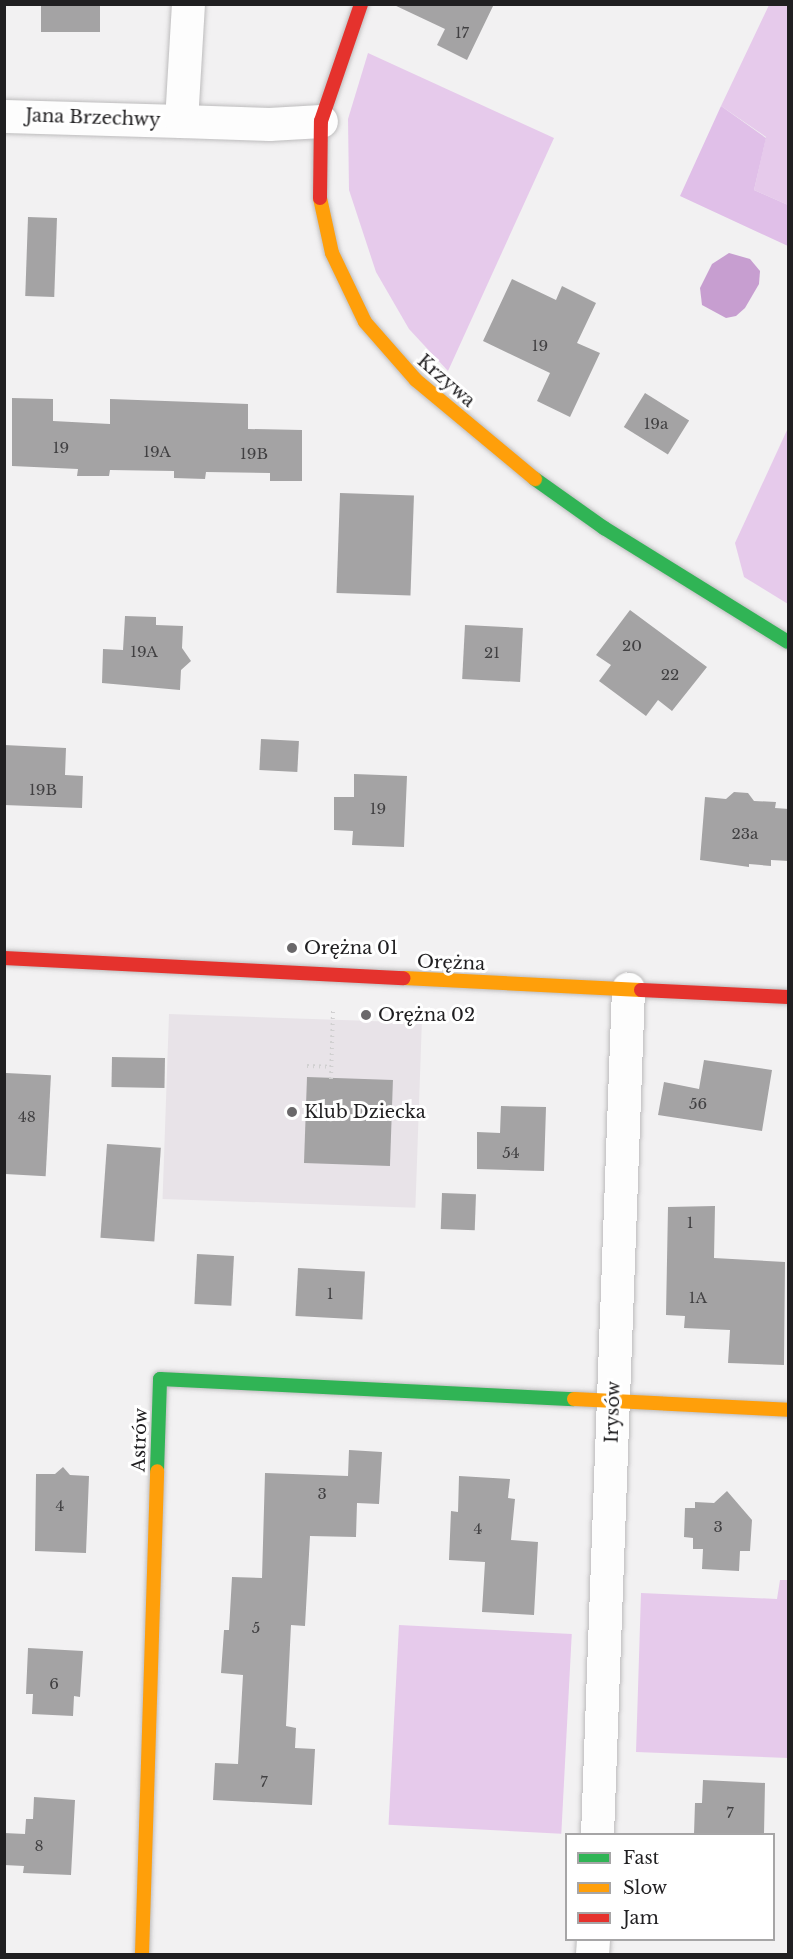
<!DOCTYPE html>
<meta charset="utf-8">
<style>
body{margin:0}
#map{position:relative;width:793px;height:1959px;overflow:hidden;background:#f2f1f2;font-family:"Libre Baskerville",serif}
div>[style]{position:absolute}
.built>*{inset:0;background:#e8e3e8;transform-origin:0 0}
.green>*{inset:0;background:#e6caeb;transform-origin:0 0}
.forest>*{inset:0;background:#e0bfe8}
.water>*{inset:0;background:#c79ed0}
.building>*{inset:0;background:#a4a3a4;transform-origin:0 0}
.path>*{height:4px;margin-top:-2px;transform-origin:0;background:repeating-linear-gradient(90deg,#d1d0d1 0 1.5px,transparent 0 6px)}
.roads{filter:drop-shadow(0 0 2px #bdbcbd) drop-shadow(0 0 2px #bdbcbd)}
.street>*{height:33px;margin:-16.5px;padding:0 16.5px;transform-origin:16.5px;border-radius:16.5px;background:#fdfdfd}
.fast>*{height:14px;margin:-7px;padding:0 7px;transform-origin:7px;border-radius:7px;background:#30b455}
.slow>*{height:14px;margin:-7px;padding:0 7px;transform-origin:7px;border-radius:7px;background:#ff9f0a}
.jam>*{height:14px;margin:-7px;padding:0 7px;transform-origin:7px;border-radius:7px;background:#e5322d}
.dots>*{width:16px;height:16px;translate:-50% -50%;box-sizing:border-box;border:3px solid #fff;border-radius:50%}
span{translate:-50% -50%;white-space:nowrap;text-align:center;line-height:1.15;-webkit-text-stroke:6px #fff;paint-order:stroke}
.number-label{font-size:15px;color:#414042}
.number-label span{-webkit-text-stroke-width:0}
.street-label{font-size:18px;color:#201f21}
.poi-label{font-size:18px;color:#201f21}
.left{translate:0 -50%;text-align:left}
.frame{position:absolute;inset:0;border:6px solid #201f21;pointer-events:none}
.legend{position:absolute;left:565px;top:1833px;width:210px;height:108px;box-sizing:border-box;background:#fff;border:2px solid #a6a5a6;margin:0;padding:8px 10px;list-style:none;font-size:18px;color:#201f21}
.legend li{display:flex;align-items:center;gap:12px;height:30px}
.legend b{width:30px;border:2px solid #a6a5a6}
</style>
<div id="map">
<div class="built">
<i style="left:169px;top:1014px;width:253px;height:185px;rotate:2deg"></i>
</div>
<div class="green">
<i style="clip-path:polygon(769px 5px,788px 5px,788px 205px,754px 190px,766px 137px,721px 106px)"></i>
<i style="clip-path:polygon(368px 53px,554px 138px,448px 371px,409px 329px,376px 272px,349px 190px,348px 119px)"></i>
<i style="clip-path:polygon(788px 428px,788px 604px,744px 577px,735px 543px)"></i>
<i style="clip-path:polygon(780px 1580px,788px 1580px,788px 1758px,636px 1752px,641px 1593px,777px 1599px)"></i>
<i style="left:399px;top:1625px;width:173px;height:200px;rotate:3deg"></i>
</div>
<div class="forest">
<i style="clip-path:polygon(721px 106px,766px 138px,754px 190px,788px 205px,788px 246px,680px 196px)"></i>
</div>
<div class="water">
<i style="clip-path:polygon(729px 253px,750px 259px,760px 271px,759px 284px,745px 308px,736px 316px,726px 318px,702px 305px,700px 288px,712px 264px)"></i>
</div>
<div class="building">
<i style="left:41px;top:4px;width:59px;height:28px"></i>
<i style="clip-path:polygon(392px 4px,494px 4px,467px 60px,437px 45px,445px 29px)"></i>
<i style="left:28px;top:217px;width:29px;height:79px;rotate:2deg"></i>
<i style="clip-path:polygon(512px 279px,556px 300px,562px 286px,596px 303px,577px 343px,600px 353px,570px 417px,537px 401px,550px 373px,483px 341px)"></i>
<i style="left:645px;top:393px;width:52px;height:40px;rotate:32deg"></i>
<i style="clip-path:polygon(12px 398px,53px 399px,53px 421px,110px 424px,110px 399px,248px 404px,248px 429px,302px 430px,302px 481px,270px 481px,270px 473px,206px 472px,205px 479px,174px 478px,174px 471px,110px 470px,109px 476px,77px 476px,78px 469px,12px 466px)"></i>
<i style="left:340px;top:493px;width:74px;height:100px;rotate:2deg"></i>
<i style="clip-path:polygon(630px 610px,707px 667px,672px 711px,658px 700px,646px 716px,599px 681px,611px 665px,596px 655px)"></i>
<i style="clip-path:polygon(125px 616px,156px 617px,156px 625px,183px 626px,182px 648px,191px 661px,181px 670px,180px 690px,102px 683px,103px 649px,123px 650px)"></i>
<i style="left:465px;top:625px;width:58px;height:54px;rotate:3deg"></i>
<i style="left:261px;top:739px;width:38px;height:31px;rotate:3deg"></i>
<i style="clip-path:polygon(4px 745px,66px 748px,65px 775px,83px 776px,82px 808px,4px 805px)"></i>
<i style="clip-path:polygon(354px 774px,407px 776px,404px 847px,352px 845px,353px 831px,334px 830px,334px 797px,354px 797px)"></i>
<i style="clip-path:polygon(734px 792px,748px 793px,754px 801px,776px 802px,775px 808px,789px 809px,789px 861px,771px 860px,771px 866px,749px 864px,749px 867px,700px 860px,705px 797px,726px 799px)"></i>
<i style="left:112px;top:1057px;width:53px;height:30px;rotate:1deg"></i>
<i style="clip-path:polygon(704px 1060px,772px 1070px,762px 1131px,658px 1115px,664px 1082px,699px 1089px)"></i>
<i style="left:6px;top:1073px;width:45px;height:101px;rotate:3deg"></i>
<i style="left:307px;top:1077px;width:86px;height:86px;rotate:2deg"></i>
<i style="clip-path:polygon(501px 1106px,546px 1107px,544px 1171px,477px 1169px,477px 1132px,500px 1133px)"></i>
<i style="left:107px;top:1144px;width:54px;height:94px;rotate:4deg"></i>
<i style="left:442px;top:1193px;width:34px;height:36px;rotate:2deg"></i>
<i style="clip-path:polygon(715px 1206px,714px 1258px,785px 1262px,784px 1365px,728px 1363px,730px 1330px,684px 1328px,685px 1316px,666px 1315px,668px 1207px)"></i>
<i style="left:197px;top:1254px;width:37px;height:50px;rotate:3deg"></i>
<i style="left:298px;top:1268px;width:67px;height:48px;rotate:3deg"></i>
<i style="clip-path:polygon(349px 1450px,382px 1452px,379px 1504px,357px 1503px,356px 1537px,310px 1536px,305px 1626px,291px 1625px,286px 1726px,296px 1728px,295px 1748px,315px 1749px,312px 1805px,213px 1800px,215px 1763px,238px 1764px,243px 1675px,221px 1673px,224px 1630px,229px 1630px,232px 1577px,262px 1578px,265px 1473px,348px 1476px)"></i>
<i style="clip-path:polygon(63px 1467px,70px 1475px,89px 1476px,86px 1553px,35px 1551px,36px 1474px,55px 1474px)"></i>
<i style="clip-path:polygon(459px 1476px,510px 1479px,508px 1498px,515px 1499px,511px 1540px,538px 1542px,534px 1615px,482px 1612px,485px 1562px,449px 1560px,451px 1511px,458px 1512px)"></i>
<i style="clip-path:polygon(727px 1491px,752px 1520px,750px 1551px,740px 1551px,739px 1571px,702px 1569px,703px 1549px,693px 1549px,693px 1538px,684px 1537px,685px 1508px,695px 1508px,695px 1502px,714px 1503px)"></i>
<i style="clip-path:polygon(28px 1648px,83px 1651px,80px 1697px,74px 1696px,73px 1716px,32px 1714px,33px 1694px,26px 1694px)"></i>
<i style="clip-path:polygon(703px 1780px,765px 1783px,764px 1834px,694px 1834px,695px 1803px,702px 1803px)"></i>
<i style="clip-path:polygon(34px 1797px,75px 1800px,71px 1875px,23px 1873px,24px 1866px,4px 1865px,4px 1833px,25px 1834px,26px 1819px,33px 1819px)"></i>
</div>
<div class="path">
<i style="left:307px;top:1066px;width:24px;rotate:2deg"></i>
<i style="left:331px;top:1079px;width:69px;rotate:-88.3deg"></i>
</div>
<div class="roads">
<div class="street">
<i style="left:4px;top:116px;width:177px;rotate:1.6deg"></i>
<i style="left:181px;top:121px;width:117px;rotate:-86.6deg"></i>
<i style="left:181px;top:121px;width:88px;rotate:2deg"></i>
<i style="left:269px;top:124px;width:52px;rotate:-3.3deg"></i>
<i style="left:597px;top:1834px;width:846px;rotate:-87.9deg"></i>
<i style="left:592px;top:1954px;width:14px;rotate:-86deg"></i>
</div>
<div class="fast">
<i style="left:535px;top:479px;width:85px;rotate:35.4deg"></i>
<i style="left:604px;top:528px;width:216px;rotate:31.8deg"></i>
<i style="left:157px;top:1471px;width:92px;rotate:-88.1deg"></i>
<i style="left:160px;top:1379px;width:414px;rotate:2.8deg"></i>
</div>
<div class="slow">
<i style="left:320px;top:198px;width:56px;rotate:77.7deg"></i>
<i style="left:332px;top:253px;width:76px;rotate:64.4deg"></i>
<i style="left:365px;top:322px;width:77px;rotate:48.7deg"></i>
<i style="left:416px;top:380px;width:155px;rotate:39.8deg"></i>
<i style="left:404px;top:978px;width:237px;rotate:2.9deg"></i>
<i style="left:574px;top:1399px;width:214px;rotate:2.9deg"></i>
<i style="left:142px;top:1954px;width:483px;rotate:-88.2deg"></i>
</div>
<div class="jam">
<i style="left:320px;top:198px;width:77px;rotate:-89.3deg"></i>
<i style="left:321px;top:121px;width:124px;rotate:-71.1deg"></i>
<i style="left:4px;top:958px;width:400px;rotate:2.9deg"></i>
<i style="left:641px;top:990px;width:147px;rotate:2.7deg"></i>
</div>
</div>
<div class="dots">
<i style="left:292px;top:948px;background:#6a686a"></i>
<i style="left:366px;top:1015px;background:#6a686a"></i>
<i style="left:292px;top:1112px;background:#6a686a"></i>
</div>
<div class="number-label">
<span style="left:462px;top:33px">17</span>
<span style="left:540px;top:346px">19</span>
<span style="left:656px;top:424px">19a</span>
<span style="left:61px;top:448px">19</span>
<span style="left:157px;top:452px">19A</span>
<span style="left:254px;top:454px">19B</span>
<span style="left:632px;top:646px">20</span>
<span style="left:144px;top:652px">19A</span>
<span style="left:492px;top:653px">21</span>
<span style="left:670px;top:675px">22</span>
<span style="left:43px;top:790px">19B</span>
<span style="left:378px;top:809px">19</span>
<span style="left:745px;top:834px">23a</span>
<span style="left:698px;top:1104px">56</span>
<span style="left:27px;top:1117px">48</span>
<span style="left:511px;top:1153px">54</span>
<span style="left:690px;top:1223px">1</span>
<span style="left:330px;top:1294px">1</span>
<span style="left:698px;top:1298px">1A</span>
<span style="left:322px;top:1494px">3</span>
<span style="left:60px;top:1506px">4</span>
<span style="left:718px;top:1527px">3</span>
<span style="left:478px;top:1529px">4</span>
<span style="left:256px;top:1628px">5</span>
<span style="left:54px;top:1684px">6</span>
<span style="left:264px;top:1782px">7</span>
<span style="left:730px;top:1813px">7</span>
<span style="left:39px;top:1846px">8</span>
</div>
<div class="street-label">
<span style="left:93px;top:118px;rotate:2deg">Jana Brzechwy</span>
<span style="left:446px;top:381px;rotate:41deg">Krzywa</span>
<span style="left:451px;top:963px;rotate:2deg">Orężna</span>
<span style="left:613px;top:1412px;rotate:-88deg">Irysów</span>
<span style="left:140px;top:1440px;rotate:-88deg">Astrów</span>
</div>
<div class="poi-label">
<span class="left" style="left:304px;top:948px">Orężna 01</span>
<span class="left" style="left:378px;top:1015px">Orężna 02</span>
<span class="left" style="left:304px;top:1112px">Klub Dziecka</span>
</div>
<div class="frame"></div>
<ul class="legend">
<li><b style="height:8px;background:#30b455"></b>Fast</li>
<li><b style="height:8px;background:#ff9f0a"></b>Slow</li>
<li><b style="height:8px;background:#e5322d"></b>Jam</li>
</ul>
</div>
